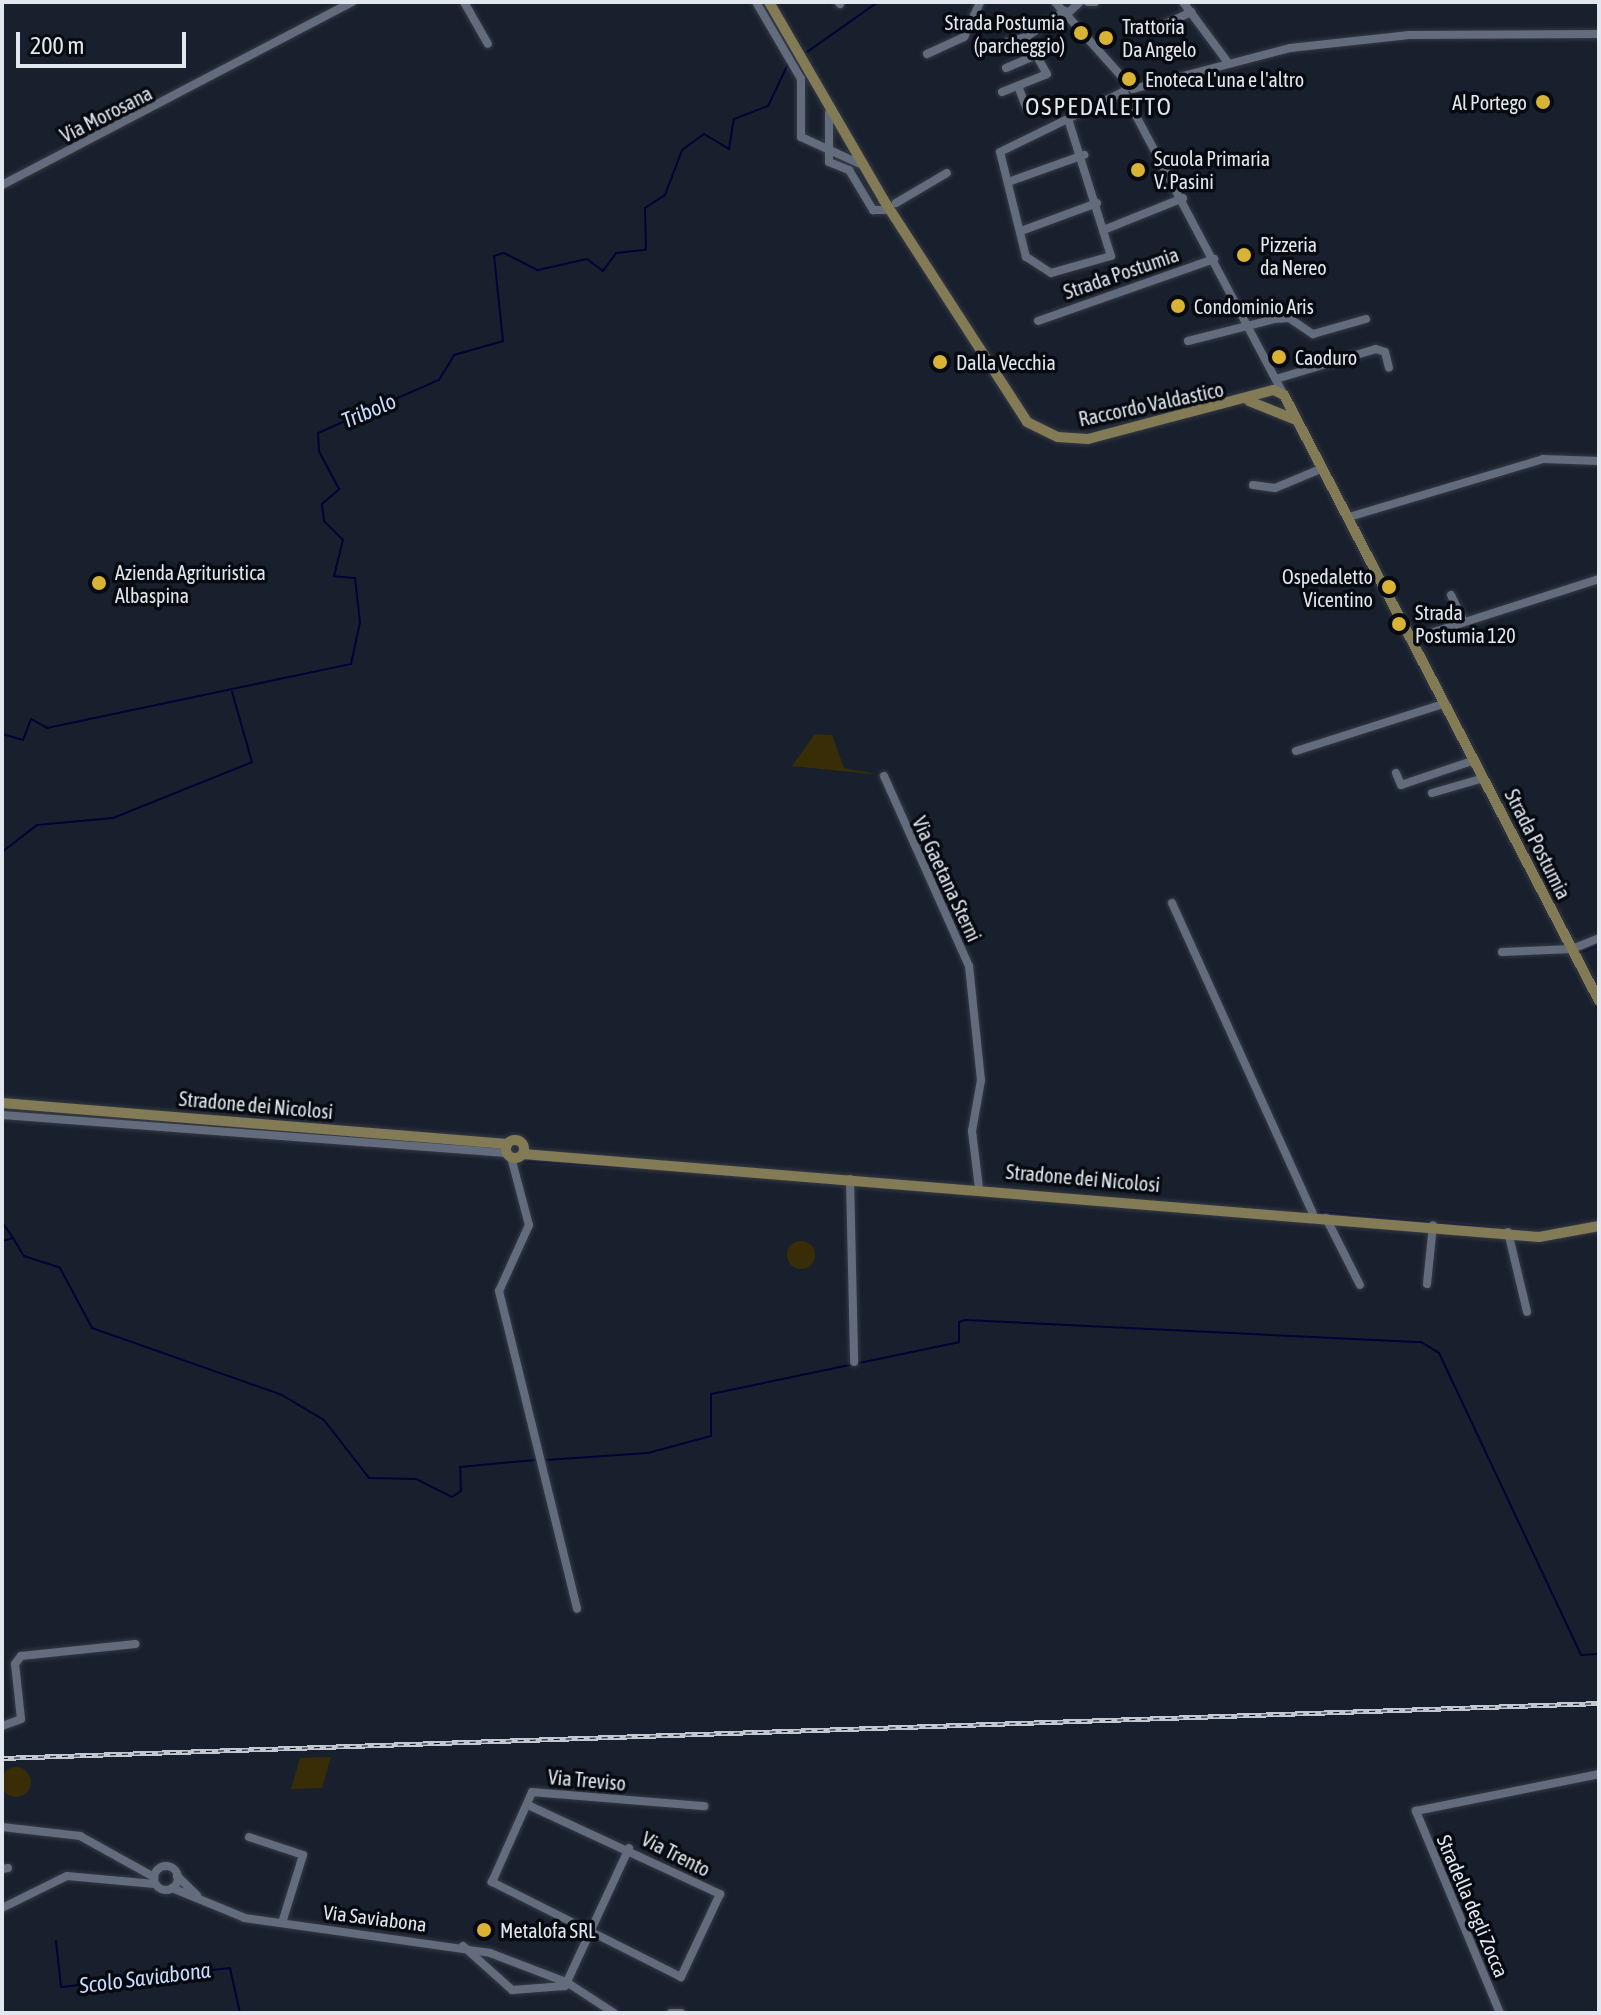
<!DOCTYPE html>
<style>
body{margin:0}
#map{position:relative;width:1601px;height:2015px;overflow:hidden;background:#19202d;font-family:"Asap Condensed",sans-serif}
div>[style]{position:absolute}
.green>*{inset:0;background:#392d08}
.round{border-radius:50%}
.stream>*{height:2px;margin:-1px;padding:0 1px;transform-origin:1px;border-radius:1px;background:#000333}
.roads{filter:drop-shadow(0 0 2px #353a45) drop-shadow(0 0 2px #353a45)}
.minor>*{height:8px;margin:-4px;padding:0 4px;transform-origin:4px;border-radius:4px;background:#636c7c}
.minor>.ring{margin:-4px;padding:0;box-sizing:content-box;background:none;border:8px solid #636c7c;border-radius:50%}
.major>*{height:10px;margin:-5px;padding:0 5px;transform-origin:5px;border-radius:5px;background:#837a56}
.major>.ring{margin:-5px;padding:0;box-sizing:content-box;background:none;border:10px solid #837a56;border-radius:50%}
.rail>*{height:5px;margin-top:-2.5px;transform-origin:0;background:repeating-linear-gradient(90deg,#070a10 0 6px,#c3c8d2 0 12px);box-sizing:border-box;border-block:2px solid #c3c8d2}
.dots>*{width:22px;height:22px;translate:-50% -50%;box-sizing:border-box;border:4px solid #070a10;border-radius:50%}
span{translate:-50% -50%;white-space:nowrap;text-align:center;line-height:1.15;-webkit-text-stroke:7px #070a10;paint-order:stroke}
.poi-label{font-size:20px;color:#e1e6ef}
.right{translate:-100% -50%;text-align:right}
.left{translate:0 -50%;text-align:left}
.street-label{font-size:20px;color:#e1e6ef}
.water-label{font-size:22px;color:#c9dbfc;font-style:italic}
.quarter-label{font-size:24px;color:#e1e6ef;letter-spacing:2px}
.frame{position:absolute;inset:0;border:4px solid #e1e6ef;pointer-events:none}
.scale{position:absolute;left:16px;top:32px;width:170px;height:36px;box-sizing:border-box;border:4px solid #e1e6ef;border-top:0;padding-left:10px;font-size:24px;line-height:28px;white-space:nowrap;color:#e1e6ef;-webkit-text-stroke:6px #070a10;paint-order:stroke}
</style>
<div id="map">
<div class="green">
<i style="clip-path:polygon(815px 734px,832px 735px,844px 768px,881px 775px,792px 766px)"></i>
<i class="round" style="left:787px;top:1241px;width:28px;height:28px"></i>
<i style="clip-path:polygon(331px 1757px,322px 1788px,291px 1789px,300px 1758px)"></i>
<i class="round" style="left:1px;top:1767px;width:30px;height:30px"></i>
</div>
<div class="stream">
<i style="left:807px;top:52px;width:87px;rotate:-35.2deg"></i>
<i style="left:2px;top:734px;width:22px;rotate:16deg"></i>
<i style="left:23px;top:740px;width:22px;rotate:-69deg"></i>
<i style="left:31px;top:719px;width:18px;rotate:29deg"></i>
<i style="left:47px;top:728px;width:311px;rotate:-11.9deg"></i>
<i style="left:351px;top:664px;width:43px;rotate:-77.9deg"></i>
<i style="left:360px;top:622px;width:44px;rotate:-96.5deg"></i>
<i style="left:355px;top:578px;width:21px;rotate:-175deg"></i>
<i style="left:334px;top:576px;width:37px;rotate:-76deg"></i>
<i style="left:343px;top:540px;width:27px;rotate:-135deg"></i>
<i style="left:324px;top:521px;width:17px;rotate:-97deg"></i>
<i style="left:322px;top:504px;width:23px;rotate:-41deg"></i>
<i style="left:339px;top:489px;width:43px;rotate:-117.8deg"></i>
<i style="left:319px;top:451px;width:18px;rotate:-93deg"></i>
<i style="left:318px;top:433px;width:132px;rotate:-23.7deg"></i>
<i style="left:439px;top:380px;width:29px;rotate:-59deg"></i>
<i style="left:454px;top:355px;width:51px;rotate:-15.9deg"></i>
<i style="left:503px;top:341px;width:85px;rotate:-96deg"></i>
<i style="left:494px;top:256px;width:10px;rotate:-17deg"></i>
<i style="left:504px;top:253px;width:38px;rotate:27deg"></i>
<i style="left:538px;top:270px;width:50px;rotate:-12.7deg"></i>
<i style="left:587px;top:259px;width:20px;rotate:37deg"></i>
<i style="left:603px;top:271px;width:22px;rotate:-54deg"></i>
<i style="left:616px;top:253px;width:30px;rotate:-6deg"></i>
<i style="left:646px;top:250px;width:42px;rotate:-91.4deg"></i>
<i style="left:645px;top:208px;width:24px;rotate:-33deg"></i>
<i style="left:665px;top:195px;width:48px;rotate:-69.3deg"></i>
<i style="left:682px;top:150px;width:27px;rotate:-36deg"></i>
<i style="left:704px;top:134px;width:29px;rotate:31deg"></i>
<i style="left:729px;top:149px;width:30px;rotate:-81deg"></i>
<i style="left:734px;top:119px;width:36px;rotate:-21deg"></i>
<i style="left:768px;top:106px;width:47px;rotate:-64.5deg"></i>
<i style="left:2px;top:852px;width:44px;rotate:-37.6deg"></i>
<i style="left:37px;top:825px;width:76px;rotate:-5.3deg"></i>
<i style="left:113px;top:818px;width:150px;rotate:-21.9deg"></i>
<i style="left:252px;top:762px;width:73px;rotate:-105.9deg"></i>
<i style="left:1582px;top:952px;width:18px;rotate:-22deg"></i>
<i style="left:1594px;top:1002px;width:11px;rotate:63deg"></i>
<i style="left:521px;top:1161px;width:103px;rotate:3.3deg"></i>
<i style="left:1320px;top:1212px;width:174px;rotate:5.3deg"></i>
<i style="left:2px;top:1222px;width:19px;rotate:55deg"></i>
<i style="left:13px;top:1238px;width:11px;rotate:165deg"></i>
<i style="left:13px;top:1238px;width:21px;rotate:59deg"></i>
<i style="left:24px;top:1256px;width:38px;rotate:18deg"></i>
<i style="left:60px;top:1268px;width:68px;rotate:61.9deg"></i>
<i style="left:92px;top:1328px;width:201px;rotate:19.4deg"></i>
<i style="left:282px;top:1395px;width:49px;rotate:30.8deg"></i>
<i style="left:324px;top:1420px;width:73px;rotate:52.2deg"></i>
<i style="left:369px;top:1478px;width:47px;rotate:1.2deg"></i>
<i style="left:416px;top:1479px;width:40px;rotate:26.6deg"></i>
<i style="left:452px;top:1497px;width:11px;rotate:-34deg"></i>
<i style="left:461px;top:1491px;width:24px;rotate:-92deg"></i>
<i style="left:460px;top:1467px;width:76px;rotate:-5.3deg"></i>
<i style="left:545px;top:1460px;width:103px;rotate:-3.9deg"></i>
<i style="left:648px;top:1453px;width:65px;rotate:-15.1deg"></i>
<i style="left:711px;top:1436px;width:42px;rotate:-90deg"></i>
<i style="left:711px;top:1394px;width:253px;rotate:-11.8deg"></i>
<i style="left:959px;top:1342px;width:20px;rotate:-90deg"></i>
<i style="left:959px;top:1322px;width:6px;rotate:-18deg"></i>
<i style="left:965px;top:1320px;width:457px;rotate:2.8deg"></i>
<i style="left:1421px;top:1342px;width:21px;rotate:31deg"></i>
<i style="left:1439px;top:1353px;width:334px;rotate:64.8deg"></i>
<i style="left:1581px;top:1655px;width:18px;rotate:-3deg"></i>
<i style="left:56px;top:1941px;width:46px;rotate:83.8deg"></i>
<i style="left:61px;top:1987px;width:170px;rotate:-6.4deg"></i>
<i style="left:230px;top:1968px;width:46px;rotate:77.5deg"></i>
</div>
<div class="roads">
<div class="minor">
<i style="left:464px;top:2px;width:48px;rotate:60.3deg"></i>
<i style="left:756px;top:2px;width:89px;rotate:59.7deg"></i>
<i style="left:801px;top:79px;width:58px;rotate:90deg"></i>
<i style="left:801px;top:137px;width:63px;rotate:24.5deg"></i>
<i style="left:838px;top:2px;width:3px;rotate:45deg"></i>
<i style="left:1055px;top:2px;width:113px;rotate:48.2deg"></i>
<i style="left:1088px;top:2px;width:7px"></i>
<i style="left:1183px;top:2px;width:77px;rotate:53.4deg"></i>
<i style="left:1067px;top:14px;width:18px;rotate:-43deg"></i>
<i style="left:1157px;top:28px;width:38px;rotate:-25deg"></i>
<i style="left:1007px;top:42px;width:20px;rotate:-15deg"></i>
<i style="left:927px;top:54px;width:41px;rotate:-24.7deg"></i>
<i style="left:964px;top:37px;width:38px;rotate:-65deg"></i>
<i style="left:1006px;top:68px;width:33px;rotate:-23deg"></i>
<i style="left:1018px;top:86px;width:22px;rotate:69deg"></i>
<i style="left:1126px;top:86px;width:7px;rotate:106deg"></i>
<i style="left:1124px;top:93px;width:342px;rotate:62.1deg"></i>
<i style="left:1133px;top:89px;width:162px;rotate:-14.6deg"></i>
<i style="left:1290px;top:48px;width:120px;rotate:-6.2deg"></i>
<i style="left:1409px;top:35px;width:190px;rotate:-0.3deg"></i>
<i style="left:1002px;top:92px;width:48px;rotate:-21.8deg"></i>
<i style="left:1047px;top:74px;width:43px;rotate:-119.6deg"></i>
<i style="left:1026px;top:37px;width:47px;rotate:-33.7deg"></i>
<i style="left:829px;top:113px;width:49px;rotate:90deg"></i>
<i style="left:829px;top:162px;width:22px;rotate:22deg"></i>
<i style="left:849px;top:170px;width:47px;rotate:59deg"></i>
<i style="left:873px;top:210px;width:12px"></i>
<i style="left:1069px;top:122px;width:140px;rotate:72.6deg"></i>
<i style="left:1111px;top:256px;width:62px;rotate:164.2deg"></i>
<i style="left:1051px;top:273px;width:30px;rotate:-147deg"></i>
<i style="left:1026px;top:257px;width:108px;rotate:-103.9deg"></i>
<i style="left:1000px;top:152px;width:137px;rotate:-26deg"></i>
<i style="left:1008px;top:182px;width:81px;rotate:-19.6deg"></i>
<i style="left:2px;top:185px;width:395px;rotate:-27.6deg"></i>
<i style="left:896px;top:203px;width:59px;rotate:-30.5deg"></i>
<i style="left:1106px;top:229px;width:83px;rotate:-21.9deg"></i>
<i style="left:1021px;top:231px;width:81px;rotate:-20.2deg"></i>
<i style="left:1038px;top:321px;width:187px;rotate:-19.4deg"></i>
<i style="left:1188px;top:341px;width:89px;rotate:-14.3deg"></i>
<i style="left:1274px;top:319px;width:15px;rotate:-4deg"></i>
<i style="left:1289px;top:318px;width:29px;rotate:34deg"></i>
<i style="left:1313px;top:334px;width:55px;rotate:-15.8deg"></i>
<i style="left:1276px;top:379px;width:104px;rotate:-16.7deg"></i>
<i style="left:1376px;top:349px;width:9px;rotate:18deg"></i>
<i style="left:1385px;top:352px;width:16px;rotate:76deg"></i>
<i style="left:1253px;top:485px;width:22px;rotate:8deg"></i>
<i style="left:1275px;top:488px;width:52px;rotate:-22.6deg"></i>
<i style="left:1349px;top:517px;width:202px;rotate:-16.6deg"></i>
<i style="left:1543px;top:459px;width:56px;rotate:2deg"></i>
<i style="left:1451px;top:595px;width:30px;rotate:64deg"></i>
<i style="left:1412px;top:639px;width:196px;rotate:-17.8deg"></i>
<i style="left:1296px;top:751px;width:157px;rotate:-17.7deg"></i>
<i style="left:1396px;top:773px;width:13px;rotate:67deg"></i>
<i style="left:1401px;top:785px;width:78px;rotate:-18.7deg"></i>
<i style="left:884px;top:776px;width:208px;rotate:65.9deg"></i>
<i style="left:969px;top:966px;width:115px;rotate:84deg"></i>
<i style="left:981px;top:1080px;width:52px;rotate:100deg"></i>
<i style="left:972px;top:1131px;width:57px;rotate:83deg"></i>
<i style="left:1432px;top:793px;width:54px;rotate:-16.1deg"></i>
<i style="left:1172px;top:903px;width:341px;rotate:65.6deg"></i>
<i style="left:1502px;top:952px;width:70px;rotate:-2.5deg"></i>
<i style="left:1572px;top:949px;width:29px;rotate:-22deg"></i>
<i style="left:2px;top:1115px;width:506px;rotate:4.3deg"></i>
<i style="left:511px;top:1157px;width:70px;rotate:75.2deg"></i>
<i style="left:529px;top:1225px;width:72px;rotate:114.4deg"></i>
<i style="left:499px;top:1291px;width:327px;rotate:76.2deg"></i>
<i style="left:850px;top:1179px;width:183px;rotate:88.7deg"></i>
<i style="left:1326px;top:1218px;width:75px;rotate:63.1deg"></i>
<i style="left:1508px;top:1232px;width:82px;rotate:76.6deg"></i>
<i style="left:1427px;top:1284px;width:59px;rotate:-84.2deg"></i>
<i style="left:2px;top:1726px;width:20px;rotate:-20deg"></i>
<i style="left:21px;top:1719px;width:55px;rotate:-96.2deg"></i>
<i style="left:15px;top:1664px;width:10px;rotate:-53deg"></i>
<i style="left:21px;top:1656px;width:115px;rotate:-6deg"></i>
<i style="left:528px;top:1805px;width:212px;rotate:24.9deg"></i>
<i style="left:720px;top:1894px;width:92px;rotate:115.2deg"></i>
<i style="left:681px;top:1977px;width:212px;rotate:-153.3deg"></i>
<i style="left:492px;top:1882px;width:98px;rotate:-66deg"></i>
<i style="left:532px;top:1792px;width:173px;rotate:4.7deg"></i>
<i style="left:2px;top:1827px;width:79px;rotate:6.6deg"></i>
<i style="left:80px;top:1836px;width:85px;rotate:29deg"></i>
<i style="left:249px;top:1837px;width:57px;rotate:18.4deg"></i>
<i style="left:303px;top:1855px;width:71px;rotate:107.2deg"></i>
<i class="ring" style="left:154px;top:1866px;width:16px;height:16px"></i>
<i style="left:2px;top:1869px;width:6px;rotate:-9deg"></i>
<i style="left:177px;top:1876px;width:28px;rotate:44deg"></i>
<i style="left:172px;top:1888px;width:79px;rotate:22.3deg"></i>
<i style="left:245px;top:1918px;width:247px;rotate:8.1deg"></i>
<i style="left:490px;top:1953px;width:84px;rotate:21deg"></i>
<i style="left:568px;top:1983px;width:55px;rotate:33.1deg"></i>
<i style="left:2px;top:1908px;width:72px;rotate:-26.2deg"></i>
<i style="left:67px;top:1876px;width:88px;rotate:5.2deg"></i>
<i style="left:463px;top:1946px;width:66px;rotate:41.9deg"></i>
<i style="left:512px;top:1990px;width:53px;rotate:-4.3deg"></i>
<i style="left:565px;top:1986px;width:152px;rotate:-65.1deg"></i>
<i style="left:671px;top:2013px;width:10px"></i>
<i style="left:1500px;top:2013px;width:219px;rotate:-112.6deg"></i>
<i style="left:1416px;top:1811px;width:187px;rotate:-11.4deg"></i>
</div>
<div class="major">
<i style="left:769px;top:2px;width:228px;rotate:59.9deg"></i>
<i style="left:883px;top:199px;width:265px;rotate:57.1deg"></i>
<i style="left:1027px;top:422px;width:34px;rotate:26deg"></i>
<i style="left:1058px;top:437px;width:30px;rotate:4deg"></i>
<i style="left:1088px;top:439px;width:192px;rotate:-14.8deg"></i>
<i style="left:1274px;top:390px;width:11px;rotate:27deg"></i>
<i style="left:1284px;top:395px;width:683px;rotate:62.53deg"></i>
<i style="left:1249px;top:401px;width:51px;rotate:22deg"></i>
<i style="left:2px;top:1103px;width:507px;rotate:4.64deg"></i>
<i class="ring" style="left:506px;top:1140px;width:8px;height:8px"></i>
<i style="left:523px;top:1154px;width:1019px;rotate:4.67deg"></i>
<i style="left:1539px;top:1237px;width:61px;rotate:-10.4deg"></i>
</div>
</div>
<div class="rail">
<i style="left:2px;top:1758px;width:1598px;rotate:-1.97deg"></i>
</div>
<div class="dots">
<i style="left:1081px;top:33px;background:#d9b334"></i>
<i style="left:1106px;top:38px;background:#d9b334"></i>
<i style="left:1129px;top:79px;background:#d9b334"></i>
<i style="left:1543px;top:102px;background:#d9b334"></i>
<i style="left:1138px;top:170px;background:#d9b334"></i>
<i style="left:1244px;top:255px;background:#d9b334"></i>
<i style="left:1178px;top:306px;background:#d9b334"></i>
<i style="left:1279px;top:357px;background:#d9b334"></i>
<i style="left:940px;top:362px;background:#d9b334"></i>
<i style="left:99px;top:583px;background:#d9b334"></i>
<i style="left:1389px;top:587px;background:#d9b334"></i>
<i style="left:1399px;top:624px;background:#d9b334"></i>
<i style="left:484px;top:1930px;background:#d9b334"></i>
</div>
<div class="poi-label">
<span class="right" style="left:1065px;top:34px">Strada Postumia<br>(parcheggio)</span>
<span class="left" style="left:1122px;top:38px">Trattoria<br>Da Angelo</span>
<span class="left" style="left:1145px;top:79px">Enoteca L'una e l'altro</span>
<span class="right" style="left:1527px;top:102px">Al Portego</span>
<span class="left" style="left:1154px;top:170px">Scuola Primaria<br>V. Pasini</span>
<span class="left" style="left:1260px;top:256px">Pizzeria<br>da Nereo</span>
<span class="left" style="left:1194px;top:306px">Condominio Aris</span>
<span class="left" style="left:1295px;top:357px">Caoduro</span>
<span class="left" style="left:956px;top:362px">Dalla Vecchia</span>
<span class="left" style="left:115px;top:584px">Azienda Agrituristica<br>Albaspina</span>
<span class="right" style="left:1373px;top:588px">Ospedaletto<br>Vicentino</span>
<span class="left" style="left:1415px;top:624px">Strada<br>Postumia 120</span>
<span class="left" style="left:500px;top:1930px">Metalofa SRL</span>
</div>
<div class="street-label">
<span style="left:106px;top:114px;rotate:-27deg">Via Morosana</span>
<span style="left:1121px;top:273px;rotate:-19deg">Strada Postumia</span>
<span style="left:1151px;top:404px;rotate:-12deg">Raccordo Valdastico</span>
<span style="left:1538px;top:844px;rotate:63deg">Strada Postumia</span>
<span style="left:947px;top:879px;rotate:65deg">Via Gaetana Sterni</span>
<span style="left:256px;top:1105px;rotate:5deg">Stradone dei Nicolosi</span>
<span style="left:1083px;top:1178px;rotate:5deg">Stradone dei Nicolosi</span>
<span style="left:587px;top:1780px;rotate:5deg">Via Treviso</span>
<span style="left:676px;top:1854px;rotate:27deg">Via Trento</span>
<span style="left:1473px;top:1906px;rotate:67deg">Stradella degli Zocca</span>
<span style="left:375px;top:1918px;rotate:7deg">Via Saviabona</span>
</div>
<div class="water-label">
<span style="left:369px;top:411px;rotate:-23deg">Tribolo</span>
<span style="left:145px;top:1978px;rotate:-7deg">Scolo Saviabona</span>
</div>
<div class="quarter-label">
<span style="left:1099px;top:107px">OSPEDALETTO</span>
</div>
<div class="frame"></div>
<div class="scale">200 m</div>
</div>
